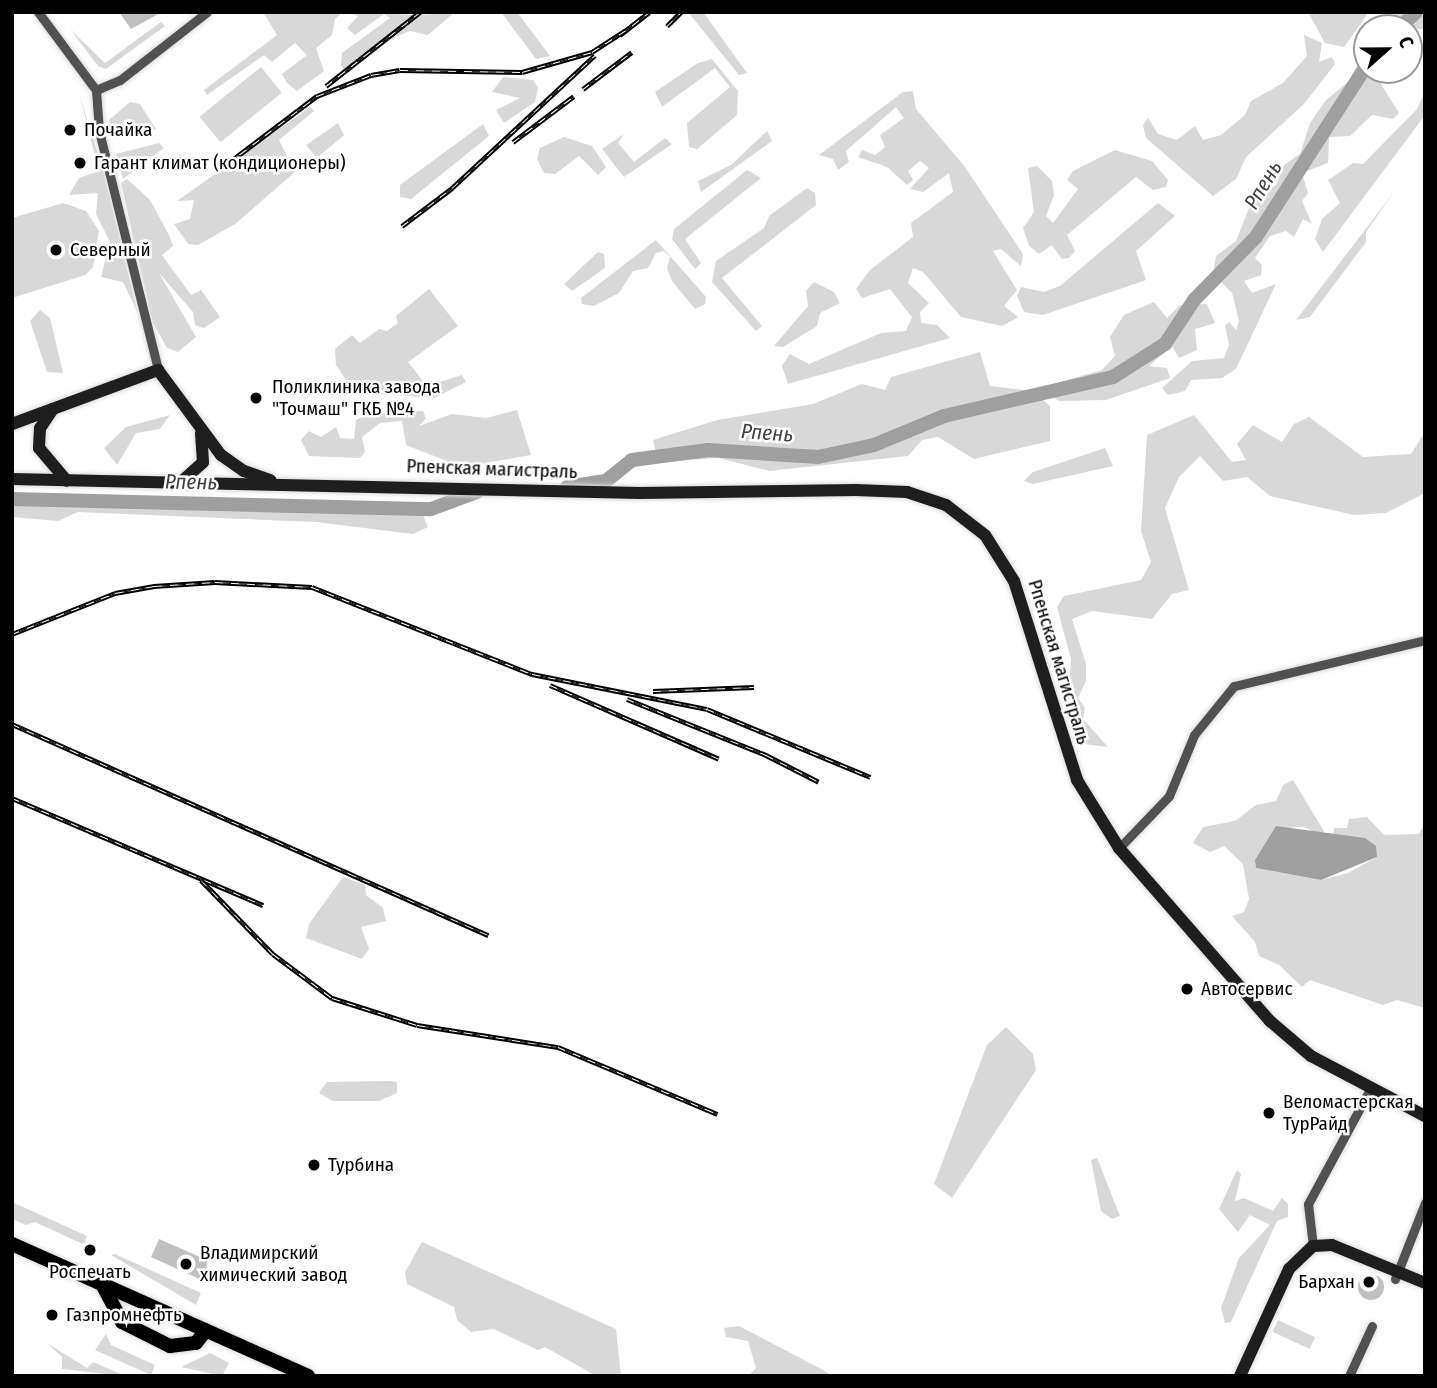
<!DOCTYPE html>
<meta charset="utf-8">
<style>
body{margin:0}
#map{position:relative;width:1437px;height:1388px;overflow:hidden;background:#fff;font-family:"Fira Sans Condensed",sans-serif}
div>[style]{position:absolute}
.green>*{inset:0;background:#d8d8d8;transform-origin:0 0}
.water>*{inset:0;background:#9f9f9f}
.river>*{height:14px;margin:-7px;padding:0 7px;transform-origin:7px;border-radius:7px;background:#9f9f9f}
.building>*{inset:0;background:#c0c0c0}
.round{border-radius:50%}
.roads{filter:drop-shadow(0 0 2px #dbdbdb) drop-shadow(0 0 2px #dbdbdb)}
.street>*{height:9px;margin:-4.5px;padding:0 4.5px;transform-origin:4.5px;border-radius:4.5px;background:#515151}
.secondary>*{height:12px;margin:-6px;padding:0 6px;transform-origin:6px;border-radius:6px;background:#1e1e1e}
.primary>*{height:14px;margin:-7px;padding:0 7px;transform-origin:7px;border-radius:7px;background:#000}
.rail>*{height:5px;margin-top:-2.5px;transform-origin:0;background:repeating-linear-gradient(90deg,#fff 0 8px,#000 0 16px);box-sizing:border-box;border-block:2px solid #000}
.dots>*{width:19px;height:19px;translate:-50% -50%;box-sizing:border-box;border:4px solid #fff;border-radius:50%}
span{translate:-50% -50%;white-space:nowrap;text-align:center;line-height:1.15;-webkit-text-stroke:5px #fff;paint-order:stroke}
.poi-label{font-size:19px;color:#000}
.left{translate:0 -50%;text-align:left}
.right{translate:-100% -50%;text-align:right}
.street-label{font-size:19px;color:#000}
.water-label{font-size:21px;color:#404040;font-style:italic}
.frame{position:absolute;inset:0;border:14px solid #000;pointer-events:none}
.north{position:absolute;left:1353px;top:14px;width:70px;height:70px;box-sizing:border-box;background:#fff;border:2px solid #999;border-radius:50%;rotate:69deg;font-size:19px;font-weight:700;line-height:28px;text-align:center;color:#000}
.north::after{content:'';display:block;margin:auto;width:24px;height:32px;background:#000;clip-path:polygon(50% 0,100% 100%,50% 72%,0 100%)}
</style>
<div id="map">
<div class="green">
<i style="clip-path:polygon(263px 12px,343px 12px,335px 19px,332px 35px,316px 48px,324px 71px,297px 91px,287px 83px,282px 74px,307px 55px,295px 43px,272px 62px,264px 55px,207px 95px,204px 90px,277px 35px)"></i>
<i style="clip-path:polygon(348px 12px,420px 15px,455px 12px,428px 35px,410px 31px,386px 41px,348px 73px,341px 66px,342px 53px,390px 18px,384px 14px,355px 35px,347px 28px,358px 16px)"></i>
<i style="clip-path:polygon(501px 12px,517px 12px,550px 56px,536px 59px)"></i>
<i style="clip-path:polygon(688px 12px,703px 12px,747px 73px,739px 75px)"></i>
<i style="clip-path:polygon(1308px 12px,1369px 12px,1344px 47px,1325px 43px)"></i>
<i style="clip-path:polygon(1398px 12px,1425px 12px,1425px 29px,1385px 28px)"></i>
<i style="clip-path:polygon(161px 22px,165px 26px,106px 69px,98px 66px,70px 29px,105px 63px)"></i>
<i style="clip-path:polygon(1304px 35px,1322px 43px,1319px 62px,1332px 57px,1335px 64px,1304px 104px,1246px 157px,1236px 179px,1213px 196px,1146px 138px,1143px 125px,1148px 118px,1158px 134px,1177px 140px,1195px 126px,1203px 140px,1221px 135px,1245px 115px,1251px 101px,1283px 83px,1307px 56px)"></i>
<i style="clip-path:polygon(1367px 49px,1367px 70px,1400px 70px,1376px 76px,1399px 113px,1393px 119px,1372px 115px,1350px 136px,1329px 137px,1328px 163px,1302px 173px,1308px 193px,1302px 201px,1312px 224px,1303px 219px,1294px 237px,1286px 231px,1270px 236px,1255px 258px,1262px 265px,1261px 275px,1244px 281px,1252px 293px,1276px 284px,1236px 369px,1222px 378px,1191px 380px,1185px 391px,1168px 395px,1162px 388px,1192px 361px,1224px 358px,1229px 345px,1225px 326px,1229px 322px,1236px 330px,1239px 321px,1232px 293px,1213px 273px,1216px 256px,1236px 241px,1253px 198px,1276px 185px,1284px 165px,1300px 154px,1310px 123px,1326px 100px,1348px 82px)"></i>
<i style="clip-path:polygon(712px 59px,738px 91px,737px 115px,697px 149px,689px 147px,687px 123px,730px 87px,715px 68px,662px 107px,655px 92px,698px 63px)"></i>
<i style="left:261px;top:67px;width:33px;height:79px;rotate:51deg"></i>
<i style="clip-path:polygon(503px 77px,533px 80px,538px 88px,535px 102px,504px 123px,496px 110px,520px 98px,492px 92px)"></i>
<i style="clip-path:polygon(913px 91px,916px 109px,965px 167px,1023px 254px,1021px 266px,1001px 249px,993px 251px,1017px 290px,1004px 306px,1018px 317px,1002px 326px,961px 317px,923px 272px,913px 268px,908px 283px,929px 303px,920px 312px,921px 323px,937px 325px,950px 338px,788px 384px,782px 366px,790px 354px,809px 364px,881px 333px,906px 331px,912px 317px,890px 289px,862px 298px,856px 289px,870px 270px,913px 237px,911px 223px,953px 192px,949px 173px,923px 192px,910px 189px,929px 168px,920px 161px,908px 171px,913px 180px,907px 185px,887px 167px,858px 157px,862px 150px,875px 155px,885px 147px,880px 135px,904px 118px,896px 107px,846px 151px,849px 162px,838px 170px,833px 159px,819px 155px,903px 92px)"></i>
<i style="clip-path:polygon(1425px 91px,1425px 115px,1323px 252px,1315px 239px,1322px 219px,1340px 203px,1328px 180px,1353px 163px,1363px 164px,1417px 109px)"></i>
<i style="clip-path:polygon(79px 93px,104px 174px,137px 311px,123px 282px,101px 277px,110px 242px,96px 214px,98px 193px,69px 195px,79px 178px,99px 171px)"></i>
<i style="clip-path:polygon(130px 102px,140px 104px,156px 129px,114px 139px,109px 120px)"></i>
<i style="clip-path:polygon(310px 107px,314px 111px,279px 140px,295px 172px,235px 224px,198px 245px,188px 244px,174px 224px,190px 219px,194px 200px,177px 201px)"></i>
<i style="clip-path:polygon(338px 123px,344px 135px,317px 158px,306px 145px)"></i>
<i style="clip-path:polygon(483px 124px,489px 136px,411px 199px,400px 197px,400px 185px)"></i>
<i style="clip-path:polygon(767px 131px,772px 141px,701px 192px,698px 181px,731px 165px)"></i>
<i style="clip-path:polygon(624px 134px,618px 143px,634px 162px,665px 138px,672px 144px,624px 177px,602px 149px)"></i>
<i style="clip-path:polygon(564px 137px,592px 146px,606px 167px,598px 175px,579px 156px,555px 174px,544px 173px,537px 159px,540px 148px)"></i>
<i style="clip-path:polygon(159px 143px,164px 148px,123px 179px,116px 154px)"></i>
<i style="clip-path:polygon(1115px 150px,1152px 161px,1168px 180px,1166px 187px,1153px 190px,1136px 177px,1067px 235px,1075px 251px,1069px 258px,1062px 259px,1052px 245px,1039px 254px,1029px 246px,1023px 228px,1034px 212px,1028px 168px,1037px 166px,1052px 181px,1054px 195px,1046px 216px,1053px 223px,1078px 189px,1067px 180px,1073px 171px)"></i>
<i style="clip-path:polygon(747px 170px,761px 178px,685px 239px,701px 263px,695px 269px,672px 239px,674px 229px)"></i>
<i style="clip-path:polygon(127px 179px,150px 200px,169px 235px,173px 246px,162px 255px,191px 295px,201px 290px,220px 317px,204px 328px,195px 325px,193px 312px,159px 273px,196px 337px,178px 352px,167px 348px,153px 323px,121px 183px)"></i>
<i style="clip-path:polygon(807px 188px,815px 193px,816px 205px,722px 278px,762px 326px,756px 331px,712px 282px,716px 261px,764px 228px,769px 216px)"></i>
<i style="clip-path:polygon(1394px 192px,1366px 232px,1366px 242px,1310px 317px,1296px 320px)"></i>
<i style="clip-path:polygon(63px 203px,86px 211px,99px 231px,93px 267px,85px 275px,12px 298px,12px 218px)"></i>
<i style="clip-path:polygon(1158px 203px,1175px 216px,1136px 251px,1146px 280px,1043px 315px,1024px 312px,1017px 296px,1021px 287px,1044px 292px,1060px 286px)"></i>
<i style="clip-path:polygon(656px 240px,706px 297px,705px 304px,695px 309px,672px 281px,667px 268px,670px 257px,664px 251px,656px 253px,648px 268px,633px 271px,619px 293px,594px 306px,582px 304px,581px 298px)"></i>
<i style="clip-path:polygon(598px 252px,604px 254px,605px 268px,572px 291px,564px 284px)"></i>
<i style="clip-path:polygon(814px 282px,834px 292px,840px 303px,820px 313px,817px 326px,783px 347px,774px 346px,808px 306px,806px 291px)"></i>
<i style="clip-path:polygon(429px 289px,458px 326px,408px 362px,427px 386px,462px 375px,466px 382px,434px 398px,354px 392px,336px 365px,335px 349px,352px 335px,360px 343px,379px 329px,387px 331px,398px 323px,396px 316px)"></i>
<i style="clip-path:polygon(1154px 302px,1167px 318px,1180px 305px,1207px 304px,1215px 323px,1195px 329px,1197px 350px,1179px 358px,1172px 346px,1149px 366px,1167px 368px,1170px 378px,1106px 400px,1060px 401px,1036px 389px,1102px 370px,1115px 356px,1110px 337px,1124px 315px)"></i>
<i style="clip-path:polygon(40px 310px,50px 318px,63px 373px,47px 372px,30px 321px)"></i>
<i style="clip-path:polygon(980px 352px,990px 386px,1032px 391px,1050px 406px,1050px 441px,974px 459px,938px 437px,922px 440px,908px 456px,769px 471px,719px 458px,658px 462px,653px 440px,717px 420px,813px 404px,862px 384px,885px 390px,891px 377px)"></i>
<i style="clip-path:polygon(517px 410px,531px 455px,462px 467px,406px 445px,402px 421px,380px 423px,362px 437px,365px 452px,360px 458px,309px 456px,301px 440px,309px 431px,321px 437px,336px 427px,340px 438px,354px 439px,356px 420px,368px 414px,423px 411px,426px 418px,419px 426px,452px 414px,486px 418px)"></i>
<i style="clip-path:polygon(170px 415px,160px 429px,136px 433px,117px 465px,104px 448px,126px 427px)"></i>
<i style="clip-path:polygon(1194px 415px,1232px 462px,1246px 460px,1237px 444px,1253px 425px,1282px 442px,1294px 424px,1309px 417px,1363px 457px,1411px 454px,1425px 432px,1425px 493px,1386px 513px,1354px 515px,1270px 496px,1247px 477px,1223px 481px,1200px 456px,1179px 477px,1165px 508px,1189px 590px,1172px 594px,1152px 619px,1092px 611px,1072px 619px,1086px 664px,1086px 681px,1078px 698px,1085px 708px,1083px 719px,1108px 747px,1085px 744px,1068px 707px,1071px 659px,1057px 607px,1064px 596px,1141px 580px,1151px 562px,1141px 531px,1147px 435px)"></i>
<i style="clip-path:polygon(1105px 448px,1113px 466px,1033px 484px,1024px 481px,1033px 472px)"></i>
<i style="clip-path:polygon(12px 503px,422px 513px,428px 527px,413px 534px,316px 522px,78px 512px,58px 521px,12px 517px)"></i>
<i style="clip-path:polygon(1293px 780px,1324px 831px,1321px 835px,1304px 827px,1284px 828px,1255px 860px,1256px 868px,1321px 880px,1348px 873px,1377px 857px,1365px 838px,1333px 837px,1334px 828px,1347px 828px,1349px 819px,1367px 817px,1384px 835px,1419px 834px,1425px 822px,1425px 1008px,1397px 1000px,1383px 1005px,1310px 980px,1302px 987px,1279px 965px,1259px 956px,1255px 942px,1232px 916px,1244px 912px,1249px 899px,1243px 864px,1224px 846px,1210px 852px,1193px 843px,1203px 827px,1235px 821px,1256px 805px,1276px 801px,1283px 785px)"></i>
<i style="clip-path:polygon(343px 877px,365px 885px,366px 895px,383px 908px,386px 921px,361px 927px,369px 949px,362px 959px,306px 938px,309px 924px)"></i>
<i style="clip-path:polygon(1006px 1027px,1033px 1054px,1036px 1070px,952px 1198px,934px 1184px,987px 1045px)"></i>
<i style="clip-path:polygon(389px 1081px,397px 1082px,397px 1093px,379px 1101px,333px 1101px,319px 1093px,327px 1082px)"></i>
<i style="clip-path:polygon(1097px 1158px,1120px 1216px,1112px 1219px,1101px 1211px,1091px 1160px)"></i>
<i style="clip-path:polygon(1237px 1170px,1241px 1174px,1235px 1201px,1244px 1198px,1273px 1211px,1282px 1198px,1288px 1204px,1288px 1217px,1277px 1221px,1231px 1322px,1225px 1323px,1221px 1308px,1239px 1258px,1270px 1225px,1250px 1215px,1238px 1232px,1219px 1209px)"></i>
<i style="clip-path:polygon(12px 1202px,87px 1236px,85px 1241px,102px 1253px,35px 1222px,26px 1225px,12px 1219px)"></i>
<i style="clip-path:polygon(422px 1242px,616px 1329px,621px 1376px,596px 1376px,545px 1347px,538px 1350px,494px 1329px,471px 1332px,457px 1320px,454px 1307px,407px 1284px,405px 1272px)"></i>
<i style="clip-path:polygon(115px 1254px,201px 1293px,196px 1305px,111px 1255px)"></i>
<i style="left:1278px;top:1320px;width:41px;height:13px;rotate:25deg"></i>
<i style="clip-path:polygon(739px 1326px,825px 1371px,832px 1376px,748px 1376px,756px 1368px,748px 1341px,726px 1337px,724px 1328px)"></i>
<i style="clip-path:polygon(106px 1334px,111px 1345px,155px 1365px,151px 1375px,95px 1350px)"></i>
<i style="clip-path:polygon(47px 1343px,87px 1368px,93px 1362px,125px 1376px,62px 1369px,62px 1357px)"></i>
<i style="clip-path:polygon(210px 1353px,229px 1363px,222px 1376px,181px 1367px)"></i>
</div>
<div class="water">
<i style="clip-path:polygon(1276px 826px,1365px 838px,1376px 846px,1377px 857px,1321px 880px,1256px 868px,1255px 860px)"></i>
</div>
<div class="river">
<i style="left:1399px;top:28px;width:23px;rotate:-43deg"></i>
<i style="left:567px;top:487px;width:39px;rotate:-9deg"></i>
<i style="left:606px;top:481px;width:33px;rotate:-39deg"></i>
<i style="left:632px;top:460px;width:77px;rotate:-7.5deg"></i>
<i style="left:708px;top:450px;width:110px;rotate:3.6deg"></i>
<i style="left:818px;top:457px;width:57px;rotate:-12.1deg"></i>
<i style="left:874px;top:445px;width:76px;rotate:-22.5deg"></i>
<i style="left:944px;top:416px;width:173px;rotate:-13deg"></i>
<i style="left:1113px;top:377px;width:62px;rotate:-32.4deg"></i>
<i style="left:1165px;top:344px;width:53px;rotate:-56.6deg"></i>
<i style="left:1194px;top:300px;width:88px;rotate:-45.5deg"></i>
<i style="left:1256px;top:237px;width:205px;rotate:-57.2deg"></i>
<i style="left:12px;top:499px;width:419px;rotate:1.4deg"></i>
<i style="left:431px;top:509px;width:49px;rotate:-20.3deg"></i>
</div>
<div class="building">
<i style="clip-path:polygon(119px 12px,162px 12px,131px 29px)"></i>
<i style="clip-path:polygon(159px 1239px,207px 1260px,206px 1282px,151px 1257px)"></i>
<i class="round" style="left:1358px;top:1274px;width:26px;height:26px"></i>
</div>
<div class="roads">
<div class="street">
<i style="left:38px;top:12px;width:97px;rotate:53.4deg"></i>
<i style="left:96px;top:90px;width:41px;rotate:85.8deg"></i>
<i style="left:99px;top:131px;width:246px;rotate:76.1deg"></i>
<i style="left:96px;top:90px;width:26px;rotate:-23deg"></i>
<i style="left:120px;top:80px;width:110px;rotate:-38deg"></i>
<i style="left:1119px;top:848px;width:72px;rotate:-46.1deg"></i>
<i style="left:1169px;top:796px;width:66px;rotate:-67.7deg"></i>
<i style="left:1194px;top:735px;width:63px;rotate:-50.8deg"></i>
<i style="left:1234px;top:686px;width:196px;rotate:-13.5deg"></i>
<i style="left:1313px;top:1246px;width:42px;rotate:-96.8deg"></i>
<i style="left:1308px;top:1204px;width:128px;rotate:-61.6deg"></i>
<i style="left:1395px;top:1279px;width:82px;rotate:-68.5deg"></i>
<i style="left:1349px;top:1376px;width:55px;rotate:-65.3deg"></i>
</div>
<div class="secondary">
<i style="left:53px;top:409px;width:23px;rotate:124deg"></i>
<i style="left:40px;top:428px;width:20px;rotate:93deg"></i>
<i style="left:39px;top:448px;width:43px;rotate:49.7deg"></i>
<i style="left:12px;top:424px;width:156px;rotate:-20.3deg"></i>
<i style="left:158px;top:370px;width:106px;rotate:53.5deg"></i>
<i style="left:221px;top:455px;width:28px;rotate:35deg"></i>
<i style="left:244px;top:471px;width:28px;rotate:19deg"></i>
<i style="left:12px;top:479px;width:628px;rotate:1.28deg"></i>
<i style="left:640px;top:493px;width:216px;rotate:-0.8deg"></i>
<i style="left:856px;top:490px;width:51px;rotate:2.2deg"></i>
<i style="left:907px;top:492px;width:41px;rotate:18.4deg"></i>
<i style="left:946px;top:505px;width:49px;rotate:37.6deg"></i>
<i style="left:985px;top:535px;width:54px;rotate:57.8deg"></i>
<i style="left:1014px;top:581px;width:209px;rotate:72.4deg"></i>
<i style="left:1077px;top:780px;width:80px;rotate:58.3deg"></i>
<i style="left:1119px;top:848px;width:230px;rotate:48.9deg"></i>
<i style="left:1270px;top:1021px;width:54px;rotate:40.5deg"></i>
<i style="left:1311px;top:1056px;width:129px;rotate:27.8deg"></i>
<i style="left:180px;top:483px;width:31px;rotate:-42deg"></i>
<i style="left:203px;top:462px;width:29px;rotate:-94deg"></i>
<i style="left:1240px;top:1376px;width:118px;rotate:-65.4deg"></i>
<i style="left:1289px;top:1269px;width:33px;rotate:-44deg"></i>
<i style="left:1313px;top:1246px;width:19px;rotate:-3deg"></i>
<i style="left:1332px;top:1245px;width:100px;rotate:22.2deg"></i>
</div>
<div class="primary">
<i style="left:12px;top:1244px;width:324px;rotate:24deg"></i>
<i style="left:102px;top:1284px;width:43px;rotate:62.2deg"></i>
<i style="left:122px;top:1322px;width:54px;rotate:26.6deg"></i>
<i style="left:170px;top:1346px;width:26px;rotate:-7deg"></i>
<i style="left:196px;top:1343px;width:16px;rotate:-52deg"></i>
</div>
</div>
<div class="rail">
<i style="left:667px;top:26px;width:20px;rotate:-45deg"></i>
<i style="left:620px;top:35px;width:37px;rotate:-38deg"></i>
<i style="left:326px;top:86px;width:120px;rotate:-38.2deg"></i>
<i style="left:583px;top:89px;width:61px;rotate:-37.1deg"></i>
<i style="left:513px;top:142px;width:76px;rotate:-37deg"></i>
<i style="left:227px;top:164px;width:113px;rotate:-37.1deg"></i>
<i style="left:317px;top:96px;width:58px;rotate:-21.3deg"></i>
<i style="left:371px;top:75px;width:29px;rotate:-10deg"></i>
<i style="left:400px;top:70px;width:122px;rotate:0.9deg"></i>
<i style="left:522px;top:72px;width:73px;rotate:-15.9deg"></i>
<i style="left:592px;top:52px;width:40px;rotate:-32.9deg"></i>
<i style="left:402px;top:226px;width:63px;rotate:-37.2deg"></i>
<i style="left:452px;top:188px;width:195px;rotate:-42.9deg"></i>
<i style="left:12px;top:634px;width:111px;rotate:-21.7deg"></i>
<i style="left:115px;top:593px;width:40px;rotate:-10deg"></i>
<i style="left:154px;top:586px;width:61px;rotate:-3.8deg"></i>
<i style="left:215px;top:582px;width:97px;rotate:3deg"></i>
<i style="left:312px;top:587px;width:237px;rotate:21.6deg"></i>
<i style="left:532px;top:674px;width:178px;rotate:11.3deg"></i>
<i style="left:707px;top:709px;width:177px;rotate:22.6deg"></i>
<i style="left:550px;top:685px;width:184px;rotate:23.6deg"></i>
<i style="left:653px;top:691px;width:101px;rotate:-2.3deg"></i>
<i style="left:627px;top:699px;width:150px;rotate:21.9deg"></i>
<i style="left:766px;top:755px;width:59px;rotate:27deg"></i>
<i style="left:12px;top:724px;width:521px;rotate:23.91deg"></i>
<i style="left:12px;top:798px;width:273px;rotate:23.1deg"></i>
<i style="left:201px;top:880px;width:103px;rotate:45.8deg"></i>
<i style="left:273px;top:954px;width:74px;rotate:36.7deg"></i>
<i style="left:332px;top:998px;width:89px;rotate:17.6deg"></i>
<i style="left:417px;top:1025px;width:143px;rotate:8.9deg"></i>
<i style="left:558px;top:1047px;width:173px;rotate:22.8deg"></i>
</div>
<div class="dots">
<i style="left:70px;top:130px;background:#000"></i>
<i style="left:80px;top:163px;background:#000"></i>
<i style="left:56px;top:250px;background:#000"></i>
<i style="left:256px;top:398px;background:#000"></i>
<i style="left:1187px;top:989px;background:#000"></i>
<i style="left:1269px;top:1113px;background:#000"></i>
<i style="left:314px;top:1165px;background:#000"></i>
<i style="left:90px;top:1250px;background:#000"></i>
<i style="left:186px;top:1264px;background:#000"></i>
<i style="left:1369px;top:1282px;background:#000"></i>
<i style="left:52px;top:1315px;background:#000"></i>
</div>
<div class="poi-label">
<span class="left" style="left:84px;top:130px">Почайка</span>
<span class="left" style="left:94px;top:163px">Гарант климат (кондиционеры)</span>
<span class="left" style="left:70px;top:250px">Северный</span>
<span class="left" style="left:272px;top:398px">Поликлиника завода<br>"Точмаш" ГКБ №4</span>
<span class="left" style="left:1201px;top:989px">Автосервис</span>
<span class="left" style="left:1283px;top:1113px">Веломастерская<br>ТурРайд</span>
<span class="left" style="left:328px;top:1165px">Турбина</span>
<span class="left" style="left:200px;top:1264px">Владимирский<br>химический завод</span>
<span style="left:90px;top:1272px">Роспечать</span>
<span class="right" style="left:1355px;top:1282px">Бархан</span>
<span class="left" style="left:66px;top:1315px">Газпромнефть</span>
</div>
<div class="street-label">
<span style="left:492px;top:469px;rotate:2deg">Рпенская магистраль</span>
<span style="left:1059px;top:662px;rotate:73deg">Рпенская магистраль</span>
</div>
<div class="water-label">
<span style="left:1263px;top:185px;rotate:-59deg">Рпень</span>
<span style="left:767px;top:433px;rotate:4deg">Рпень</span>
<span style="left:191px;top:482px;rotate:1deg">Рпень</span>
</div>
<div class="frame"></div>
<div class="north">С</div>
</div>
